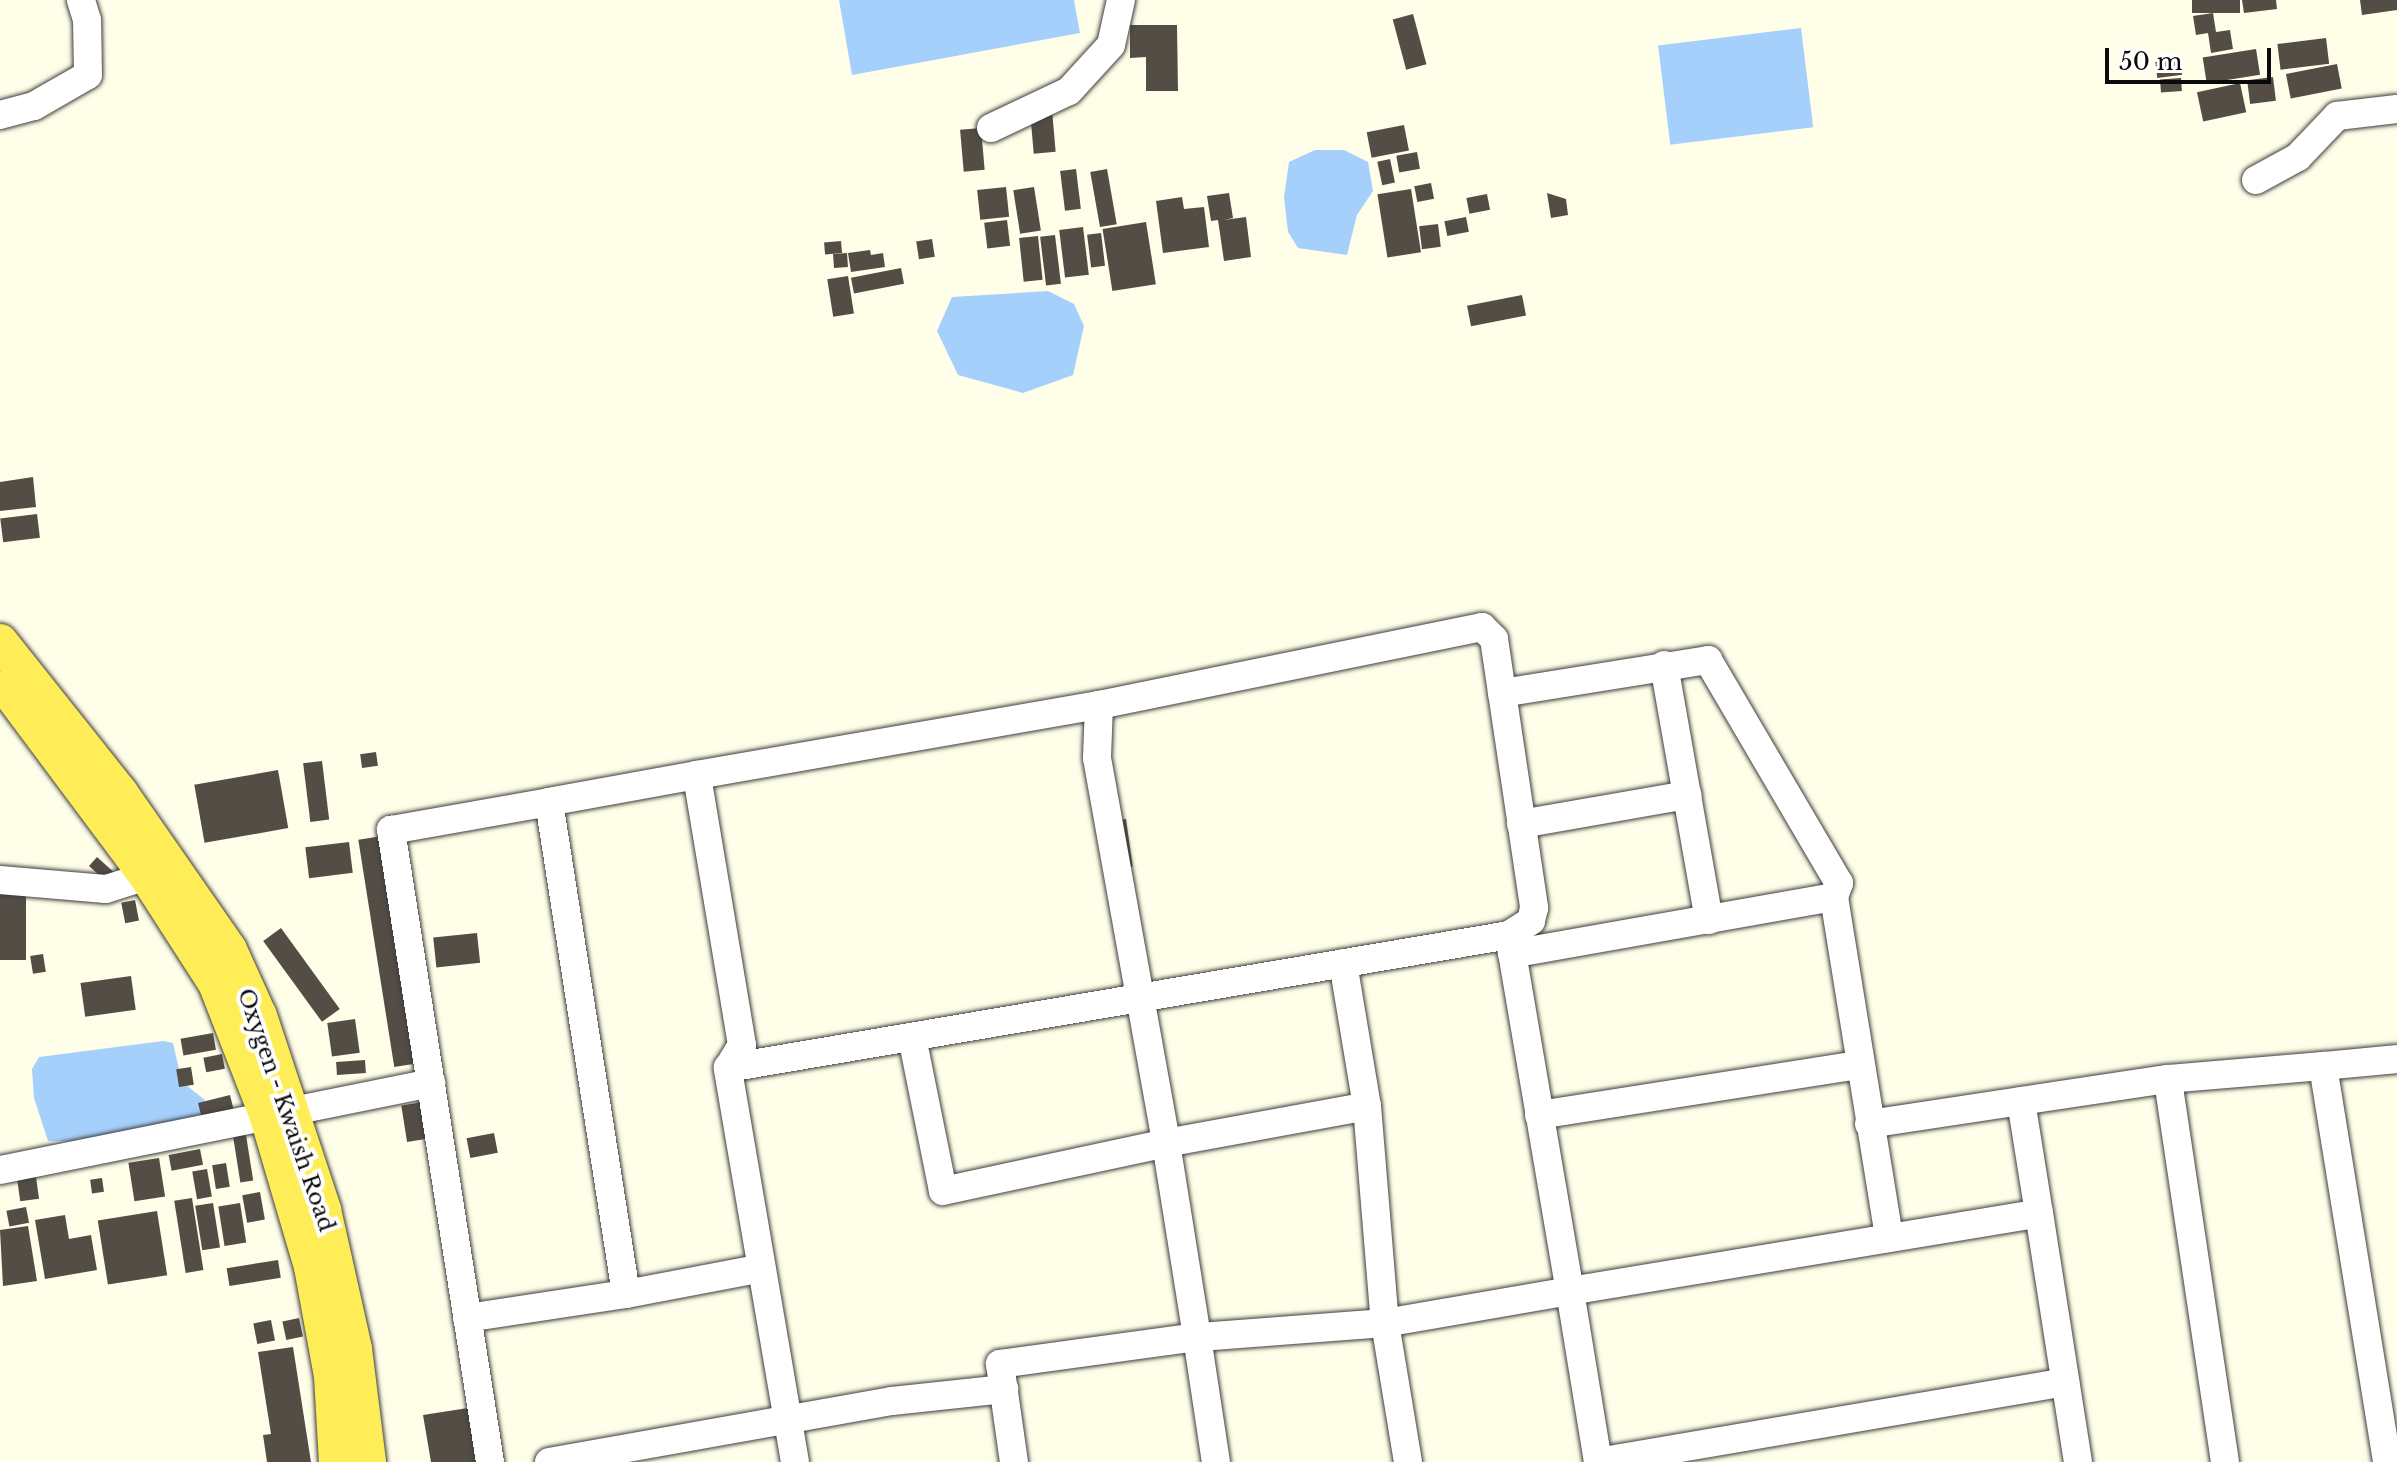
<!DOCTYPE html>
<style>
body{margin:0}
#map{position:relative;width:2397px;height:1462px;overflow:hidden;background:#fffee8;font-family:"Libre Baskerville",serif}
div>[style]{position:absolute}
.water>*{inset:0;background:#a6d0fc;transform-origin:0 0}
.building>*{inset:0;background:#544d46;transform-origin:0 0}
.roads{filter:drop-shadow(0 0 2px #3d3d3d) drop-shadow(0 0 2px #3d3d3d)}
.minor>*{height:28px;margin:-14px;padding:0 14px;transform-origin:14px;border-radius:14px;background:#fff}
.major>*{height:36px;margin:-18px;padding:0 18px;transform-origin:18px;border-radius:18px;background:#ffed58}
span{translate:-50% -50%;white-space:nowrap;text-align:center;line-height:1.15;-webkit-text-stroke:8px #fff;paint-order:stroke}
.street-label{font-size:22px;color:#0a0a0a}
.scale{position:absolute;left:2105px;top:48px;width:166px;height:36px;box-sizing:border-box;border:4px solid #0a0a0a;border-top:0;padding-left:10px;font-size:24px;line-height:28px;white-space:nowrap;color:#0a0a0a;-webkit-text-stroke:6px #fff;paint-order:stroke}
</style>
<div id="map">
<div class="water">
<i style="clip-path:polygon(839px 0,1074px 0,1080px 33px,852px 75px)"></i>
<i style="left:1801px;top:28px;width:100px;height:144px;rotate:83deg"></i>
<i style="clip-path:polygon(1315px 150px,1344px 150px,1368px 162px,1373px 191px,1357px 215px,1347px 255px,1298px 248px,1288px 232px,1284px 197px,1289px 162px)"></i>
<i style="clip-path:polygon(1048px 291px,1074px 304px,1084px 326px,1073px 375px,1023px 393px,958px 375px,937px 331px,952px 297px)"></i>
<i style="clip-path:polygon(163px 1041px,173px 1043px,182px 1082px,205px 1100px,204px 1120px,111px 1141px,48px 1141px,34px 1098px,32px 1069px,39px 1057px)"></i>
</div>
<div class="building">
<i style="left:2192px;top:0;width:48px;height:13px"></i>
<i style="clip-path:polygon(2242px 0,2276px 0,2277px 9px,2244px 13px)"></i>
<i style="clip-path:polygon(2360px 0,2397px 0,2397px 10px,2362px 15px)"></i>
<i style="clip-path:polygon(2213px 13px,2216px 32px,2230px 30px,2233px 49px,2211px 53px,2208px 33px,2196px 35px,2193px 16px)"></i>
<i style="left:1413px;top:14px;width:52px;height:21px;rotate:75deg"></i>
<i style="clip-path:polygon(1130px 25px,1177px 25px,1178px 91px,1146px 91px,1146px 57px,1130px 58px)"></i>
<i style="left:2326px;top:38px;width:26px;height:49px;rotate:83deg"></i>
<i style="left:2256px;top:49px;width:26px;height:54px;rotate:81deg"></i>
<i style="left:2180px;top:58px;width:17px;height:25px;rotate:83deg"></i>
<i style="left:2337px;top:64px;width:25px;height:52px;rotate:79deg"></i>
<i style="left:2273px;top:77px;width:24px;height:26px;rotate:83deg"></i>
<i style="left:2181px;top:78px;width:13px;height:21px;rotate:86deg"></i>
<i style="left:2240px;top:83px;width:30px;height:44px;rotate:78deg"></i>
<i style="left:1052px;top:110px;width:42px;height:22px;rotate:85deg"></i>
<i style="left:1404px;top:125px;width:26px;height:38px;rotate:79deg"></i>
<i style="left:981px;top:128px;width:42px;height:21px;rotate:85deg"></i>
<i style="left:1417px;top:152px;width:17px;height:21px;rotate:80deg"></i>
<i style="left:1390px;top:159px;width:24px;height:13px;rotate:78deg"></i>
<i style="left:1076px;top:169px;width:40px;height:16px;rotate:83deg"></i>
<i style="left:1107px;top:169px;width:56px;height:17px;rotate:80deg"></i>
<i style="left:1431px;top:183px;width:16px;height:17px;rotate:79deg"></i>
<i style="left:1006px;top:187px;width:30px;height:29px;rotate:84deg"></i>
<i style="left:1034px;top:187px;width:44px;height:21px;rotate:81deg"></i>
<i style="left:1411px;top:189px;width:64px;height:34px;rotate:81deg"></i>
<i style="clip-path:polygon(1229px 193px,1233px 218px,1224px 220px,1246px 217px,1251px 257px,1224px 261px,1218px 220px,1211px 221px,1207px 196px)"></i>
<i style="clip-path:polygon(1547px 193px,1566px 199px,1568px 215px,1551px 218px)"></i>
<i style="left:1487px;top:194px;width:16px;height:21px;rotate:79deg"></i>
<i style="clip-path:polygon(1182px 197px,1184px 209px,1204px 207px,1209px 247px,1163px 253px,1156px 201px)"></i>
<i style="left:1466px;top:217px;width:15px;height:22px;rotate:79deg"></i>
<i style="left:1007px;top:220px;width:26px;height:23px;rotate:83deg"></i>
<i style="left:1146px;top:222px;width:63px;height:44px;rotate:81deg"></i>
<i style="left:1438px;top:224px;width:23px;height:19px;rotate:83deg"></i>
<i style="left:1083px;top:227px;width:48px;height:24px;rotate:83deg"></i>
<i style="left:1101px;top:233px;width:33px;height:14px;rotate:83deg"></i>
<i style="left:1055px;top:235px;width:49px;height:15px;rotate:83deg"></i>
<i style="left:1038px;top:236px;width:44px;height:19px;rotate:84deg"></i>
<i style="left:932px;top:239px;width:18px;height:16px;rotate:81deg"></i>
<i style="left:841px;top:241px;width:12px;height:17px;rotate:85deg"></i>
<i style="clip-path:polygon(870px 250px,871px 255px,883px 253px,885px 267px,851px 272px,848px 253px)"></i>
<i style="left:847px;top:253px;width:14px;height:14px;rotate:86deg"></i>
<i style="left:901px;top:268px;width:16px;height:51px;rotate:79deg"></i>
<i style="left:848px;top:276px;width:38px;height:21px;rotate:81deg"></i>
<i style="left:1522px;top:295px;width:21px;height:56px;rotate:79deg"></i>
<i style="clip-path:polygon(33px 477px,36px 507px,0 511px,0 482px)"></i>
<i style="left:37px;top:514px;width:24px;height:37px;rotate:83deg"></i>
<i style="left:376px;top:752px;width:14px;height:16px;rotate:82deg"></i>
<i style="left:322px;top:761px;width:59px;height:19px;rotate:83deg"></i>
<i style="left:278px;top:770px;width:59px;height:85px;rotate:80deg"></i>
<i style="left:1126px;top:819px;width:48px;height:14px;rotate:82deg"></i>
<i style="left:382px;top:836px;width:230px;height:24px;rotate:81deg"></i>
<i style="left:349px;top:842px;width:31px;height:44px;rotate:83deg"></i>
<i style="left:97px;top:857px;width:28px;height:12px;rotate:42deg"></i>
<i style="left:0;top:894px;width:26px;height:66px"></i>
<i style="left:135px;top:900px;width:21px;height:14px;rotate:79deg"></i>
<i style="left:281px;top:928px;width:100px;height:22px;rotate:54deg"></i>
<i style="left:477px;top:933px;width:30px;height:44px;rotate:84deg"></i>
<i style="left:43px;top:954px;width:18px;height:13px;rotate:81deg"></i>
<i style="left:131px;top:976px;width:34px;height:51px;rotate:82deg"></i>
<i style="left:355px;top:1019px;width:34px;height:28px;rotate:82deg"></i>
<i style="left:213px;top:1033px;width:17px;height:33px;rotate:80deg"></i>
<i style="left:222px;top:1054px;width:15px;height:19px;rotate:79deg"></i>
<i style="left:365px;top:1060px;width:13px;height:29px;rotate:86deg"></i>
<i style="left:191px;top:1067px;width:18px;height:15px;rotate:81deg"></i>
<i style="left:230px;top:1095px;width:16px;height:33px;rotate:76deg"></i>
<i style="left:423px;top:1102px;width:37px;height:22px;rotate:81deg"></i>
<i style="left:494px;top:1133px;width:20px;height:28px;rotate:79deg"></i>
<i style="left:246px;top:1135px;width:46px;height:13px;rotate:81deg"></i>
<i style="left:200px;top:1149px;width:16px;height:32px;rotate:79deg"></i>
<i style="left:159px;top:1158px;width:39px;height:31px;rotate:81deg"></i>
<i style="left:226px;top:1163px;width:24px;height:14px;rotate:81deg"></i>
<i style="left:207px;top:1169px;width:28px;height:15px;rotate:80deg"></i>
<i style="left:35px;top:1170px;width:29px;height:19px;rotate:82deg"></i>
<i style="left:102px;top:1178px;width:14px;height:12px;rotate:82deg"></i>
<i style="left:260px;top:1192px;width:28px;height:18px;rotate:80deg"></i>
<i style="left:192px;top:1198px;width:73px;height:18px;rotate:81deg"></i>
<i style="left:213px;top:1203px;width:45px;height:18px;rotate:81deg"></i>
<i style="left:240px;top:1203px;width:40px;height:22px;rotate:81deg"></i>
<i style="left:26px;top:1207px;width:16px;height:20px;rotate:79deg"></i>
<i style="left:157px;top:1211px;width:65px;height:60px;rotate:81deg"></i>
<i style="clip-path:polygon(65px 1215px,69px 1239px,91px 1235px,97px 1270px,45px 1279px,35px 1220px)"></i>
<i style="clip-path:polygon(28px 1226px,37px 1281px,3px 1286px,0 1230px)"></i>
<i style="left:278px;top:1260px;width:18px;height:52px;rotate:81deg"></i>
<i style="left:299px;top:1318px;width:19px;height:17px;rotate:78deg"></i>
<i style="left:271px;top:1320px;width:21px;height:18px;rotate:79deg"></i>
<i style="clip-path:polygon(293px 1347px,311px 1462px,267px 1462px,263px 1435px,271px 1434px,258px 1352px)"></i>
<i style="clip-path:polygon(468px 1408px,476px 1462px,431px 1462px,423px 1415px)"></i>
</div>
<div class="roads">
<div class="minor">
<i style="left:0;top:115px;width:35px;rotate:-15deg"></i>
<i style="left:34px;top:106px;width:62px;rotate:-29.9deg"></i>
<i style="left:88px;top:75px;width:55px;rotate:-91deg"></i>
<i style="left:87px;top:20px;width:21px;rotate:-107deg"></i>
<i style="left:991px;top:128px;width:86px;rotate:-25.4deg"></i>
<i style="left:1069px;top:91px;width:62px;rotate:-47.6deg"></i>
<i style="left:1111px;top:45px;width:46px;rotate:-77.5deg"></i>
<i style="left:2256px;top:180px;width:48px;rotate:-28.7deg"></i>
<i style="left:2298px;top:157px;width:57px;rotate:-46.4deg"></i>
<i style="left:2337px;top:116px;width:60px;rotate:-6.7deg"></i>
<i style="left:1664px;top:665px;width:259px;rotate:80deg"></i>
<i style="left:1502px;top:693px;width:209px;rotate:-9.1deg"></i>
<i style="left:1708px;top:660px;width:259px;rotate:59.6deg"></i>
<i style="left:1839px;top:883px;width:15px;rotate:110deg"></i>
<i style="left:1834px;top:897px;width:327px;rotate:170deg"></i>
<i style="left:1099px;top:705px;width:53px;rotate:92.2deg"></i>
<i style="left:1097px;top:758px;width:391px;rotate:79.8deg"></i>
<i style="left:1166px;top:1143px;width:204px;rotate:-10.4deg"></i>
<i style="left:697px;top:775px;width:408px;rotate:-9.9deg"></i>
<i style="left:1099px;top:705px;width:391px;rotate:-11.5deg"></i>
<i style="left:1482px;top:627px;width:17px;rotate:45deg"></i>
<i style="left:1494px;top:639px;width:272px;rotate:81.5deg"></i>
<i style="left:1534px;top:908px;width:13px;rotate:103deg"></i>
<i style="left:1531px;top:921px;width:26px;rotate:148deg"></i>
<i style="left:1521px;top:824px;width:169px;rotate:-9.9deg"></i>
<i style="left:0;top:880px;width:106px;rotate:4.9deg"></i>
<i style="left:106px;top:889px;width:43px;rotate:-17.6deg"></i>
<i style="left:1834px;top:897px;width:345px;rotate:80.8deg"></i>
<i style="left:1343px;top:963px;width:145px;rotate:80.5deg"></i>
<i style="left:1367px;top:1106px;width:218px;rotate:85.3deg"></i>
<i style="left:1385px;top:1323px;width:141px;rotate:80.6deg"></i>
<i style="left:912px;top:1037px;width:157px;rotate:78.6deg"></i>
<i style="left:943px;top:1191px;width:228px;rotate:-12.1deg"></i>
<i style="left:1166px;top:1143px;width:196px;rotate:80.9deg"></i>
<i style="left:1197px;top:1337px;width:199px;rotate:172.2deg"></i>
<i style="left:1000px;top:1364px;width:99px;rotate:81.9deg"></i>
<i style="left:2323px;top:1066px;width:74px;rotate:-5.4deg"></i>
<i style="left:728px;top:1068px;width:27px;rotate:-59deg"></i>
<i style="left:742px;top:1045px;width:274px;rotate:-99.5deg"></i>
<i style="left:697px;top:775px;width:150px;rotate:169.7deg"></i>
<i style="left:549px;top:802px;width:498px;rotate:81.1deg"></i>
<i style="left:626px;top:1294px;width:138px;rotate:-10.8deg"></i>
<i style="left:2021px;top:1101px;width:113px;rotate:80.9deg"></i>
<i style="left:1539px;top:1115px;width:324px;rotate:-8.9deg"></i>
<i style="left:1869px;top:1124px;width:302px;rotate:-8.6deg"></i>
<i style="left:0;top:1170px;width:440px;rotate:-11.4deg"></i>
<i style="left:467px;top:1318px;width:161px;rotate:-8.6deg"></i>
<i style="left:490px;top:1462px;width:640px;rotate:-98.9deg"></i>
<i style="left:391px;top:830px;width:160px;rotate:-10deg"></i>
<i style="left:549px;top:1462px;width:348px;rotate:-10.1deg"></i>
<i style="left:892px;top:1401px;width:113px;rotate:-6.1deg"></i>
<i style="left:795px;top:1462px;width:400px;rotate:-99.7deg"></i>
<i style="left:728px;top:1068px;width:792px;rotate:-9.66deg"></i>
<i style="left:1509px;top:935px;width:361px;rotate:80.3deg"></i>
<i style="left:1570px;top:1291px;width:188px;rotate:170.2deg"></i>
<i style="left:1385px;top:1323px;width:189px;rotate:175.7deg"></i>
<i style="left:1197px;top:1337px;width:126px;rotate:81.4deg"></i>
<i style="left:1598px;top:1462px;width:173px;rotate:-99.3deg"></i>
<i style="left:1570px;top:1291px;width:475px;rotate:-9.4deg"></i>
<i style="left:2039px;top:1213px;width:252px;rotate:81.1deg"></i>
<i style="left:1598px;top:1462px;width:474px;rotate:-9.7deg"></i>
<i style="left:2225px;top:1462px;width:387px;rotate:-98.5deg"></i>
<i style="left:2168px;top:1079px;width:156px;rotate:-4.8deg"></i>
<i style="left:2323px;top:1066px;width:401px;rotate:80.8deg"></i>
</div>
<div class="major">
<i style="left:0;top:642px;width:193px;rotate:51.5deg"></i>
<i style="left:120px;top:793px;width:191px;rotate:55.2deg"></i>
<i style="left:229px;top:950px;width:72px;rotate:65.6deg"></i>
<i style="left:259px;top:1016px;width:204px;rotate:71.7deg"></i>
<i style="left:323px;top:1210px;width:142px;rotate:77.4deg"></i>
<i style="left:354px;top:1349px;width:114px;rotate:82.9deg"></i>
<i style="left:7px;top:688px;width:234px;rotate:53.3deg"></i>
<i style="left:147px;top:876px;width:127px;rotate:57.2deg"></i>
<i style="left:216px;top:983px;width:141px;rotate:68.7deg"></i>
<i style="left:267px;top:1114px;width:159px;rotate:73.6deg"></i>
<i style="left:312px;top:1267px;width:111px;rotate:79.6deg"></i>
<i style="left:332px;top:1376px;width:86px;rotate:86.7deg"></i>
</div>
</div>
<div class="street-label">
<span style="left:286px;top:1110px;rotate:71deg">Oxygen - Kwaish Road</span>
</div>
<div class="scale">50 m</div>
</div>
